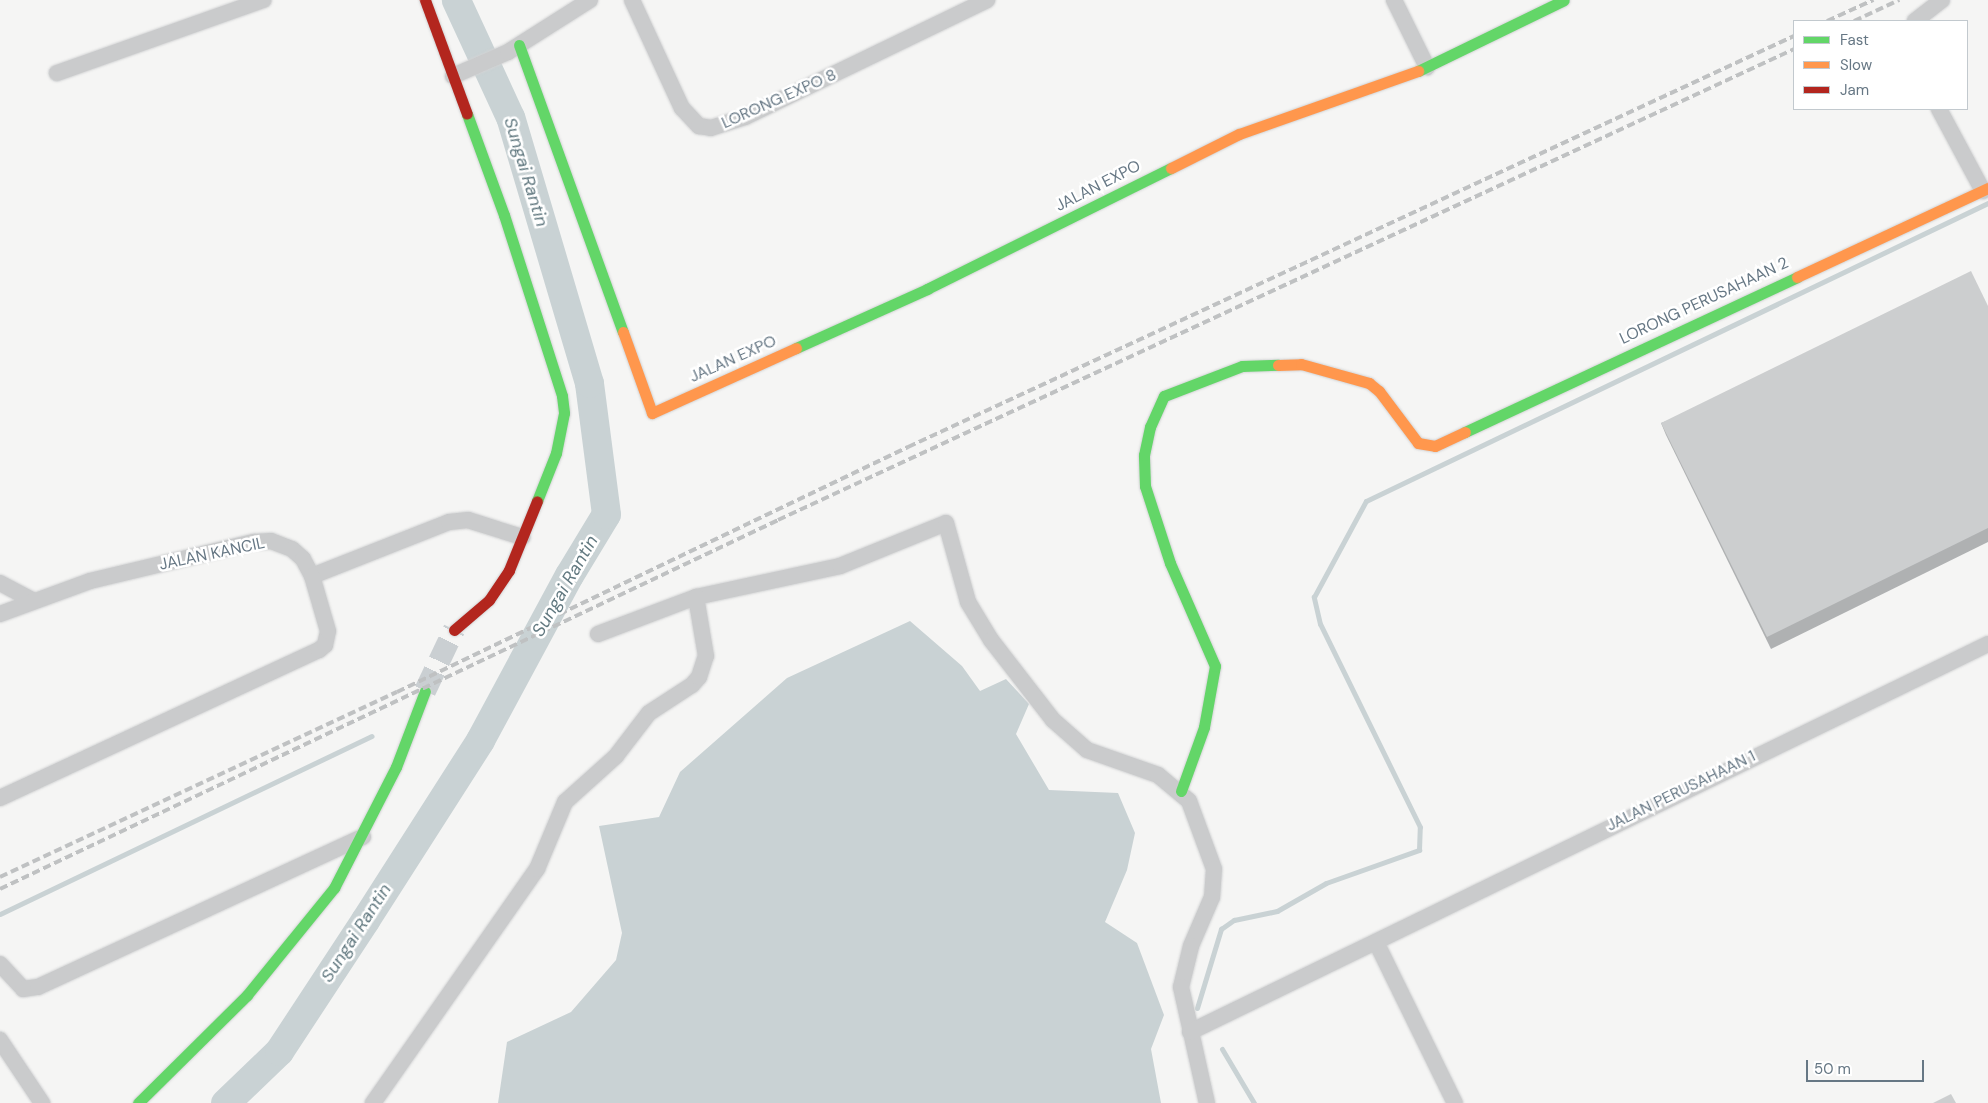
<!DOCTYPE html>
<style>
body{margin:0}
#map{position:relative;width:1988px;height:1103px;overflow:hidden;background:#f5f5f4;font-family:"DM Sans",sans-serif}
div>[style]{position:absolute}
.water>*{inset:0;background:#c9d2d4}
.stream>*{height:5px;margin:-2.5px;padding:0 2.5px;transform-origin:2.5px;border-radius:2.5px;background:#c9d2d4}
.river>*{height:29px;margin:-14.5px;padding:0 14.5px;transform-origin:14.5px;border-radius:14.5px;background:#c9d2d4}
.secondary-tunnel>*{height:22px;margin-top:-11px;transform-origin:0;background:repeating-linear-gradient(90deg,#cacfd2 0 22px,transparent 0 33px)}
.roads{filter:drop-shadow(0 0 1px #d2d3d4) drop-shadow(0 0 1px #d2d3d4)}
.street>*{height:16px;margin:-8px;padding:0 8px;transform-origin:8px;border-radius:8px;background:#cacbcc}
.fast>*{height:11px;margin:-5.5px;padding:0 5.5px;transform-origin:5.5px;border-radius:5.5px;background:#63d668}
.slow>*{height:11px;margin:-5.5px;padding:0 5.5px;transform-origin:5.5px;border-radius:5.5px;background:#ff974d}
.jam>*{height:11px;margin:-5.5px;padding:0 5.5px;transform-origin:5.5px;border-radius:5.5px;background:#b3261e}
.rail>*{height:4px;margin-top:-2px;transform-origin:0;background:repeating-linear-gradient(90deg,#bfc1c2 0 8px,transparent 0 12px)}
.wall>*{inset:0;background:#afb1b2}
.building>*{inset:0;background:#cccecf}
span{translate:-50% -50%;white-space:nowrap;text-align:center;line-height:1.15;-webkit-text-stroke:5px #fff;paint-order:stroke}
.street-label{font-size:16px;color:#667784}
.water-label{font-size:18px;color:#627980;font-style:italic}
.legend{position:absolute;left:1793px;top:20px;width:175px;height:90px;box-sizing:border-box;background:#fff;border:1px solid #c2c9ce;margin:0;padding:6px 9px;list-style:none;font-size:15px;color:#667784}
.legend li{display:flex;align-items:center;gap:10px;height:25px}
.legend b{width:25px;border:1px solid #c2c9ce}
.scale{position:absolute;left:1806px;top:1060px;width:118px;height:22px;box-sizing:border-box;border:2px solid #667784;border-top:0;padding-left:6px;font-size:15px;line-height:18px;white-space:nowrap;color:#667784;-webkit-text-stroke:4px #fff;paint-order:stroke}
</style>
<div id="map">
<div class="water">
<i style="clip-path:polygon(910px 621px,962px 666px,980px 691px,1006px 679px,1029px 704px,1016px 734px,1049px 790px,1118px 793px,1135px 833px,1127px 870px,1105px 922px,1137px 943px,1164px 1015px,1151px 1049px,1161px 1103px,498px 1103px,507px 1042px,571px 1012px,616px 960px,622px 933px,599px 826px,659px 817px,680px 772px,787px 678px)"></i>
</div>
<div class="stream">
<i style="left:0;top:914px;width:412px;rotate:-25.6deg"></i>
<i style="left:1197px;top:1008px;width:83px;rotate:-73.1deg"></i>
<i style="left:1221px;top:929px;width:16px;rotate:-35deg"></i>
<i style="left:1234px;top:920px;width:44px;rotate:-11.8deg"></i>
<i style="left:1277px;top:911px;width:56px;rotate:-29.7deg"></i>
<i style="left:1326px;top:883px;width:99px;rotate:-19.5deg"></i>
<i style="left:1419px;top:850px;width:23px;rotate:-88deg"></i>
<i style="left:1420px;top:827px;width:226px;rotate:-116.2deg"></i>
<i style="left:1320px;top:624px;width:28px;rotate:-103deg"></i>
<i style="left:1314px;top:597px;width:109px;rotate:-61.6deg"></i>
<i style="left:1366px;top:501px;width:690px;rotate:-25.6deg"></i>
<i style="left:1222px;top:1049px;width:63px;rotate:59.3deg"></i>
</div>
<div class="river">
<i style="left:225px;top:1103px;width:75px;rotate:-43.9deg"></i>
<i style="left:279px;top:1051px;width:157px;rotate:-56.7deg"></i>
<i style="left:365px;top:920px;width:214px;rotate:-57.4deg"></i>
<i style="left:480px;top:740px;width:187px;rotate:-61.7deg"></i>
<i style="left:569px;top:575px;width:71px;rotate:-58.8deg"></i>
<i style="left:606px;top:514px;width:132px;rotate:-97.4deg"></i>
<i style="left:589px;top:383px;width:277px;rotate:-106.5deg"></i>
<i style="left:510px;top:117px;width:129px;rotate:-114.8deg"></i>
</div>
<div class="secondary-tunnel">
<i style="left:425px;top:691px;width:68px;rotate:-64.6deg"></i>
</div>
<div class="roads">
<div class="street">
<i style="left:632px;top:0;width:119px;rotate:65.2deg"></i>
<i style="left:682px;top:108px;width:25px;rotate:47deg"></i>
<i style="left:699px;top:126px;width:12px;rotate:9deg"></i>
<i style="left:711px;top:128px;width:36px;rotate:-18deg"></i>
<i style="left:745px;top:117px;width:269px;rotate:-25.8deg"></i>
<i style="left:1394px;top:0;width:75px;rotate:63.8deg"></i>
<i style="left:1915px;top:21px;width:34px;rotate:-38deg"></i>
<i style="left:57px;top:73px;width:219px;rotate:-19.5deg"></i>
<i style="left:453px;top:76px;width:60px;rotate:-23.6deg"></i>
<i style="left:508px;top:52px;width:97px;rotate:-32.4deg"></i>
<i style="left:1939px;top:109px;width:93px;rotate:61.8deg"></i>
<i style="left:0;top:583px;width:36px;rotate:28deg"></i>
<i style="left:0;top:614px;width:96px;rotate:-20.1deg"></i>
<i style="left:90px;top:581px;width:169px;rotate:-13.4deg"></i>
<i style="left:254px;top:542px;width:17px;rotate:-3deg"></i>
<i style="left:271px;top:541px;width:22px;rotate:21deg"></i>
<i style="left:292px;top:549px;width:15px;rotate:42deg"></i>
<i style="left:303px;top:559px;width:19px;rotate:62deg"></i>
<i style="left:312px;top:576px;width:147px;rotate:-21.5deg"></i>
<i style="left:449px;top:522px;width:19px;rotate:-6deg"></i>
<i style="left:468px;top:520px;width:57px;rotate:17.5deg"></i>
<i style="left:598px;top:634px;width:105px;rotate:-20.7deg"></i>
<i style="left:696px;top:597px;width:147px;rotate:-12.1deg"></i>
<i style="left:840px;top:566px;width:114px;rotate:-22.1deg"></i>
<i style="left:946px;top:523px;width:82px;rotate:74.4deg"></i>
<i style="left:968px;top:602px;width:44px;rotate:58.8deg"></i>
<i style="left:991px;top:640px;width:101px;rotate:52.2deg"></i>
<i style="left:1053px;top:720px;width:45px;rotate:41.4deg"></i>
<i style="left:1087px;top:750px;width:75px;rotate:19.4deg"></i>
<i style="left:1158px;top:775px;width:40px;rotate:40deg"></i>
<i style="left:1189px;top:801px;width:72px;rotate:69.8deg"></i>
<i style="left:1214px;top:869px;width:28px;rotate:94deg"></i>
<i style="left:1212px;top:897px;width:53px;rotate:113.2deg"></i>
<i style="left:1191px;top:946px;width:42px;rotate:103.7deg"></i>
<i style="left:1181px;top:987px;width:119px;rotate:77.4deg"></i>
<i style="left:0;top:798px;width:352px;rotate:-24.9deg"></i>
<i style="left:319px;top:650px;width:8px;rotate:-40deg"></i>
<i style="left:325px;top:645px;width:14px;rotate:-78deg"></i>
<i style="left:328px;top:631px;width:57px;rotate:-106.2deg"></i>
<i style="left:1376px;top:942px;width:179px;rotate:63.9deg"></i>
<i style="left:0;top:964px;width:34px;rotate:47deg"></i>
<i style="left:23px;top:989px;width:15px;rotate:-8deg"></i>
<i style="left:38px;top:987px;width:358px;rotate:-24.8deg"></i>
<i style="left:1190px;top:1032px;width:887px;rotate:-25.93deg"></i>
<i style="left:0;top:1040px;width:76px;rotate:56.3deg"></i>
<i style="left:373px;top:1103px;width:286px;rotate:-55deg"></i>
<i style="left:537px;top:869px;width:73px;rotate:-67.3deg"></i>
<i style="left:565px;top:802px;width:69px;rotate:-42deg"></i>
<i style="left:616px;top:756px;width:54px;rotate:-52.5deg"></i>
<i style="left:649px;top:713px;width:51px;rotate:-33.1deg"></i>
<i style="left:692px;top:685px;width:11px;rotate:-49deg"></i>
<i style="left:699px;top:677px;width:22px;rotate:-72deg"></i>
<i style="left:706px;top:656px;width:60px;rotate:-99.6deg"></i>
</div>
<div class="fast">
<i style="left:519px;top:45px;width:305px;rotate:70.1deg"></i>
<i style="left:1418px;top:71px;width:162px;rotate:-25.9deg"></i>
<i style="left:467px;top:114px;width:108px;rotate:69.9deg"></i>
<i style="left:504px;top:215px;width:190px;rotate:72.2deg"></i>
<i style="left:562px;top:396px;width:17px;rotate:83deg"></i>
<i style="left:564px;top:413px;width:41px;rotate:101.3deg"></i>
<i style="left:556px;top:453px;width:52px;rotate:111.6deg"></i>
<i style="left:796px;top:348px;width:144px;rotate:-24.2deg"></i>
<i style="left:927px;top:289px;width:272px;rotate:-26.4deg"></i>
<i style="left:1465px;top:432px;width:366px;rotate:-25deg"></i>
<i style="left:1181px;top:791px;width:68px;rotate:-70.2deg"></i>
<i style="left:1204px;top:727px;width:62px;rotate:-79.8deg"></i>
<i style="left:1215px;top:666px;width:112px;rotate:-113.6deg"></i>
<i style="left:1170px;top:563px;width:81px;rotate:-108deg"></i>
<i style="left:1145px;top:486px;width:31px;rotate:-92deg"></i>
<i style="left:1144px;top:455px;width:29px;rotate:-78deg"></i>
<i style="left:1150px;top:427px;width:34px;rotate:-66deg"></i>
<i style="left:1164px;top:396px;width:84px;rotate:-21deg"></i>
<i style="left:1242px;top:366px;width:36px;rotate:-2deg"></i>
<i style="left:138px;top:1103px;width:153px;rotate:-44.7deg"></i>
<i style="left:247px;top:995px;width:138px;rotate:-50.9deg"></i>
<i style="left:334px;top:888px;width:136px;rotate:-62.9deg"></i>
<i style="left:396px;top:767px;width:81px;rotate:-69.1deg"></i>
</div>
<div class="slow">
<i style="left:1171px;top:168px;width:76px;rotate:-26.6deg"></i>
<i style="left:1239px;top:134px;width:190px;rotate:-19.4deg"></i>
<i style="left:1797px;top:277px;width:211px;rotate:-25deg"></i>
<i style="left:623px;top:332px;width:86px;rotate:70.3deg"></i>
<i style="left:652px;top:413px;width:158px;rotate:-24.3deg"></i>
<i style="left:1278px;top:365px;width:23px;rotate:-2deg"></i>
<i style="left:1301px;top:364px;width:71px;rotate:15.6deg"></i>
<i style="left:1369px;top:383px;width:13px;rotate:39deg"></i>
<i style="left:1379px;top:391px;width:65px;rotate:53.1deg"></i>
<i style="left:1418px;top:443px;width:17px;rotate:10deg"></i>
<i style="left:1435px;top:446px;width:33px;rotate:-25deg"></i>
</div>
<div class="jam">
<i style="left:425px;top:0;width:121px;rotate:69.8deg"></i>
<i style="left:454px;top:630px;width:46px;rotate:-40.6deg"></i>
<i style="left:489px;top:600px;width:36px;rotate:-56deg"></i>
<i style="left:509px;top:570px;width:74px;rotate:-67.9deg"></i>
</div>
</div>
<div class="rail">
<i style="left:1827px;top:21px;width:51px;rotate:-24.5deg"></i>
<i style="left:1854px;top:21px;width:50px;rotate:-25deg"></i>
<i style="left:0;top:877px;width:438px;rotate:-25deg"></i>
<i style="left:397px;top:692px;width:567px;rotate:-25.62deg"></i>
<i style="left:908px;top:447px;width:977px;rotate:-24.89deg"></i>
<i style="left:0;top:889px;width:861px;rotate:-25.37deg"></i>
<i style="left:778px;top:520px;width:1120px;rotate:-24.87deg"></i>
</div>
<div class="wall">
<i style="clip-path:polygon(1988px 306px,1988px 542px,1771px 649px,1666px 435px,1661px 423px)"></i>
</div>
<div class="building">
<i style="clip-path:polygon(1971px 271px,1988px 306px,1988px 528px,1767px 637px,1661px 423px)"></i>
<i style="clip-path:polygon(1951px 1094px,1956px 1103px,1933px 1103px)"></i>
</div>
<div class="street-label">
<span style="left:779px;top:99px;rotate:-24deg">LORONG EXPO 8</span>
<span style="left:1098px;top:186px;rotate:-27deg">JALAN EXPO</span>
<span style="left:1704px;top:301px;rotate:-25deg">LORONG PERUSAHAAN 2</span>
<span style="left:733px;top:359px;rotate:-24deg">JALAN EXPO</span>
<span style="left:212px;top:554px;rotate:-12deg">JALAN KANCIL</span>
<span style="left:1681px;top:791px;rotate:-26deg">JALAN PERUSAHAAN 1</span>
</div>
<div class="water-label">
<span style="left:526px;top:172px;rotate:73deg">Sungai Rantin</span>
<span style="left:565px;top:586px;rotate:-60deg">Sungai Rantin</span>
<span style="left:356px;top:933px;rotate:-57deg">Sungai Rantin</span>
</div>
<ul class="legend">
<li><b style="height:6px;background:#63d668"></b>Fast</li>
<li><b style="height:6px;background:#ff974d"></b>Slow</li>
<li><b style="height:6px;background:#b3261e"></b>Jam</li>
</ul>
<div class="scale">50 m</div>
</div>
